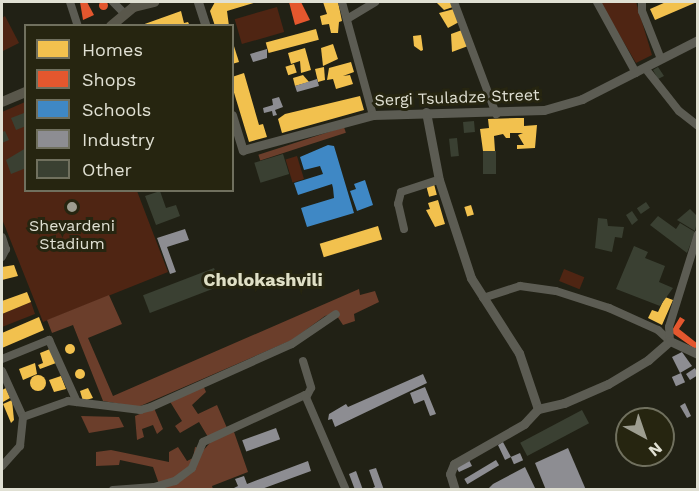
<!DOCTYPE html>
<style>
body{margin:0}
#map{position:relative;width:699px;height:491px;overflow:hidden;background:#212115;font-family:"Work Sans",sans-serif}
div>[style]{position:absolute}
.green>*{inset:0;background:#4f2513;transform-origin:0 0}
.forest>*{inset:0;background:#6b3e2b;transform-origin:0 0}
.homes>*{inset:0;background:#f2c14e;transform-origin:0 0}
.round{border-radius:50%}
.shops>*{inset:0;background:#e4572e}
.schools>*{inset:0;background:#3f88c5}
.industry>*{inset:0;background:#8d8d92;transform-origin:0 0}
.building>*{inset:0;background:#3a4032;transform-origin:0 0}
.minor>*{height:8px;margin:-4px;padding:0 4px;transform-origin:4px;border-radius:4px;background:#5c5c53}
.tertiary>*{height:9px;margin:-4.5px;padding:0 4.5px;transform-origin:4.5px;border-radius:4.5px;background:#5c5c53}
.secondary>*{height:10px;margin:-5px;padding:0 5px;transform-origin:5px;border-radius:5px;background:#59574b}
.dots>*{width:16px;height:16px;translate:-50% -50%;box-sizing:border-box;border:3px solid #262510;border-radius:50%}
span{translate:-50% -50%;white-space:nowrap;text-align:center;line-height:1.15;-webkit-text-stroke:6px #262510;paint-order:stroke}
.street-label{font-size:16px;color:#e0e0d3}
.poi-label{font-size:16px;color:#e0e0d3}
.neighbourhood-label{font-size:18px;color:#e0e0c6;font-weight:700}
.frame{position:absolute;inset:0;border:3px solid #e0e0d3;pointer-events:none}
.legend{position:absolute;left:24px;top:24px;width:210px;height:168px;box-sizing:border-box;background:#262510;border:2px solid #70705e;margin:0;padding:8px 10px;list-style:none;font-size:18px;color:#e0e0d3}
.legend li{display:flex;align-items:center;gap:12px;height:30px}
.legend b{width:30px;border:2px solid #70705e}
.north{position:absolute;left:615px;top:407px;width:60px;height:60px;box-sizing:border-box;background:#262510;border:2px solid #70705e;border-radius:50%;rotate:140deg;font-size:16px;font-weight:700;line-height:24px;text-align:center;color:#e0e0d3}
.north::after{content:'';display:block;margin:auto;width:21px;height:27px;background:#9d9d90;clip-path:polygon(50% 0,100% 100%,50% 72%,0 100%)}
</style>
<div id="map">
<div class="green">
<i style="clip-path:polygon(600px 2px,636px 2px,652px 55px,636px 63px)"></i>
<i style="left:277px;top:7px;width:26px;height:44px;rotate:74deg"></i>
<i style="clip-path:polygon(5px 16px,19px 43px,3px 51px,2px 18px)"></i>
<i style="clip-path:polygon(25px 102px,26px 190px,137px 191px,168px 272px,43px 322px,2px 219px,2px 112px)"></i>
<i style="left:297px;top:156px;width:24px;height:12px;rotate:73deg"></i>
<i style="left:564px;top:269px;width:22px;height:13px;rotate:22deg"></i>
<i style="clip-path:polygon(31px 302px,35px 314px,2px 327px,2px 314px)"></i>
</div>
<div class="forest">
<i style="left:344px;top:127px;width:6px;height:90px;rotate:72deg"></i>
<i style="clip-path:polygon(359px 289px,360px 295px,375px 291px,379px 302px,354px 314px,355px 321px,343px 325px,335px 313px,325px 316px,292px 340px,138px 407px,103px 401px,73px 325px,52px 333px,47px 320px,109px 295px,122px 324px,88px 338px,113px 396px)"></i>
<i style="clip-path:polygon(203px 385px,206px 392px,192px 405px,198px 414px,217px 405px,227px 428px,208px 437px,199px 422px,180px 433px,175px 426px,182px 421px,169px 400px)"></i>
<i style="clip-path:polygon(154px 408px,163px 429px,157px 434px,153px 425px,142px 429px,144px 437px,137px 440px,135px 416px)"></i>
<i style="clip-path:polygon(81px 416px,119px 417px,124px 427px,89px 433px)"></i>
<i style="clip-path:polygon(233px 429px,248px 472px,212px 486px,213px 489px,154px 489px,174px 484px,215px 437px)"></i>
<i style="clip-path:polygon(178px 447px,187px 461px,193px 458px,195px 447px,199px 448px,195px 461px,181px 476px,159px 484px,153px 467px,120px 460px,119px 465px,96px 466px,96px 452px,111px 450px,169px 462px,169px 452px)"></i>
</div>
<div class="homes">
<i style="clip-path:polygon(215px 2px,257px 2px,227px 11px,229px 26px,215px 26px,210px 11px)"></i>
<i style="clip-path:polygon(323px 2px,338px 2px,342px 21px,339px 22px,338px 33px,331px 33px,329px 24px,322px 25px,320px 16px,327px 14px)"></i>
<i style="clip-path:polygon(436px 2px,451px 2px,453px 7px,444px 10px)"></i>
<i style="clip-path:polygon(666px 2px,697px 2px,655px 20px,650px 9px)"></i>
<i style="clip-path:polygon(454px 9px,459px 22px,448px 28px,439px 13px)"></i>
<i style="clip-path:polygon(181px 11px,184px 23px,188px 22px,190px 26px,139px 26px)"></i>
<i style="left:316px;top:29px;width:11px;height:52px;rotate:75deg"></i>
<i style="clip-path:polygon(462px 30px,468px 46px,452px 52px,451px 34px)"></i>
<i style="clip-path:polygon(421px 35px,423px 50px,421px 51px,414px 46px,413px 36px)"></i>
<i style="clip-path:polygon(232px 40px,239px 62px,232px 64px)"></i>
<i style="clip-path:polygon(333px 44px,338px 59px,323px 66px,321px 48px)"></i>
<i style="clip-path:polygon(305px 48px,311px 70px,301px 73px,300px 61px,291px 64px,288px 53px)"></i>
<i style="clip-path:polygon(351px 62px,354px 72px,343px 76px,350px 75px,353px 84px,336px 89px,333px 79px,327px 80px,329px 68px)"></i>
<i style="left:294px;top:64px;width:9px;height:9px;rotate:72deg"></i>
<i style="clip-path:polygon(324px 67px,325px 80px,318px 82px,315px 69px)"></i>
<i style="clip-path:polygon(244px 73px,259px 125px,263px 124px,267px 137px,249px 142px,232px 86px,232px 77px)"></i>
<i style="clip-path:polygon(303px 75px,309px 82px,295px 86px,293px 78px)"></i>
<i style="clip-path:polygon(360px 96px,364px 110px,282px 133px,278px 119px,285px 114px)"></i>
<i style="clip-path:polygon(517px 118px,524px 118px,524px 126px,537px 125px,535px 148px,517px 149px,517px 145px,524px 145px,518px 135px,523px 133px,510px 133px,510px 138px,506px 138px,503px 134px,494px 136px,495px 151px,483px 151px,480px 129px,489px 128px,488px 119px)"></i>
<i style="left:434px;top:184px;width:11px;height:8px;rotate:75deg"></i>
<i style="clip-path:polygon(438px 200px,445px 224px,435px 227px,426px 210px,430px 209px,428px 203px)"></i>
<i style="left:471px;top:205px;width:10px;height:7px;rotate:73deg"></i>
<i style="left:378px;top:226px;width:14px;height:61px;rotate:73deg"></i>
<i style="clip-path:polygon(14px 265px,18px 276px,2px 280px,2px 267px)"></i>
<i style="clip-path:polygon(27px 292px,31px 302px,2px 314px,2px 301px)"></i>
<i style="clip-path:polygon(665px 297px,673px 300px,662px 325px,648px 318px,652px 310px,658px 312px)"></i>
<i style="clip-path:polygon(39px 317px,44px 330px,2px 348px,2px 333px)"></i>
<i class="round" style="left:65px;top:344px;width:10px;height:10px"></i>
<i style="clip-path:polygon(50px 349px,56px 363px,40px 369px,38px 365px,43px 363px,40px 353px)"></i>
<i style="clip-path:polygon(35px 363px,37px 374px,23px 380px,19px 369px)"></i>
<i class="round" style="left:75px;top:369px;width:10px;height:10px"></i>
<i class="round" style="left:30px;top:375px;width:16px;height:16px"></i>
<i style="clip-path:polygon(61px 376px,66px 389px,54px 392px,49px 380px)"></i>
<i style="clip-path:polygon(6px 388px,10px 398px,3px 402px,2px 390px)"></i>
<i style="clip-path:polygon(88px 388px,93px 398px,83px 401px,80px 391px)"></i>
<i style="clip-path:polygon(12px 400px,14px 420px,11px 423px,3px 404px)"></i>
</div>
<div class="shops">
<i class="round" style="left:98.5px;top:0.5px;width:9px;height:9px"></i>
<i style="clip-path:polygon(80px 2px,87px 2px,94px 15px,83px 20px)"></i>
<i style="clip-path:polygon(289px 2px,301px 2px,310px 20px,295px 25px)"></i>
<i style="clip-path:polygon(680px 317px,685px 320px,679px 329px,698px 344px,695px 349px,671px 332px)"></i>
</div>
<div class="schools">
<i style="clip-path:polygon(328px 145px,334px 146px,354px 213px,307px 227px,301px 208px,334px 198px,333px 188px,332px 184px,298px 195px,294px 183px,323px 174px,320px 166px,304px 170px,300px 157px)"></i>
<i style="clip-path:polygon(365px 180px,373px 205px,357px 211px,350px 191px,356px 189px,354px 184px)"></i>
</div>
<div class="industry">
<i style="clip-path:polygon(267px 49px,267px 58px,253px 62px,250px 54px)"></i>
<i style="clip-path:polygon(317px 79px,319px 86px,297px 92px,295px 86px)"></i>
<i style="clip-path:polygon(279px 97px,283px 107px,275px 110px,277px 115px,273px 116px,272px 111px,264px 113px,263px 108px,273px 105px,272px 99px)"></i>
<i style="clip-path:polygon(185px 229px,189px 240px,167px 247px,176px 272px,170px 274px,157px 238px)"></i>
<i style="clip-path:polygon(682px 352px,692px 366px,680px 373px,672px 357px)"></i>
<i style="clip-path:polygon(695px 368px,698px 375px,690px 380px,686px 374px)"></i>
<i style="left:681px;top:373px;width:10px;height:10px;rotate:66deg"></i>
<i style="clip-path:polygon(423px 374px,427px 383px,335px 427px,332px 419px,328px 420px,329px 414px,346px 404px,348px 407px)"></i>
<i style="clip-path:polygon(425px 387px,436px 414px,430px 416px,424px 400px,414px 404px,410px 393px)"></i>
<i style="clip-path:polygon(685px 403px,691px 416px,687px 418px,680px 406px)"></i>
<i style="left:276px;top:428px;width:12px;height:36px;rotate:70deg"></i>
<i style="clip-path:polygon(503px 442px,511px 457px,505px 460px,498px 445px)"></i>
<i style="clip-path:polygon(568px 448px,586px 490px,546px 490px,535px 463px)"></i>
<i style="left:520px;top:453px;width:8px;height:10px;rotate:67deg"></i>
<i style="clip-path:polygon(469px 460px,472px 466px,459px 472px,456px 467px)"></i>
<i style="left:496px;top:460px;width:6px;height:37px;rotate:59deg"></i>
<i style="clip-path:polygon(308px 461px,311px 471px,259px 490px,230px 490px,238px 486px,235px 479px,244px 476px,247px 484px)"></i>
<i style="clip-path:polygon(525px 467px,536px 490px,487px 490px,493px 484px)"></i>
<i style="clip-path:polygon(376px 468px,384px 490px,368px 490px,375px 487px,369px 470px)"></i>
<i style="clip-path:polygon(356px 471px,363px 490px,355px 490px,349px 474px)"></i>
</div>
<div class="building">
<i style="clip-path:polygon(658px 67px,664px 76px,658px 79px,653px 70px)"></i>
<i style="clip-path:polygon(24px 113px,26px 126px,16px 130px,11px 118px)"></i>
<i style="left:474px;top:121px;width:11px;height:11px;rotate:85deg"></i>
<i style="clip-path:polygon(5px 131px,9px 140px,2px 143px,2px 132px)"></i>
<i style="left:457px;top:138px;width:18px;height:8px;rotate:84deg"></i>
<i style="clip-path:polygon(26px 148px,26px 168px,11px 174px,6px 160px)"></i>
<i style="left:483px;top:151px;width:13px;height:23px"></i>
<i style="left:283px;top:154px;width:21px;height:30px;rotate:73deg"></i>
<i style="clip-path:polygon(160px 191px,166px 208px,176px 205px,180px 216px,156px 225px,145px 196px)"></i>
<i style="left:646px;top:202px;width:7px;height:11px;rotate:56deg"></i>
<i style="clip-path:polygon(690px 209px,698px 217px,695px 231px,677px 220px)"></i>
<i style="clip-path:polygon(632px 211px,638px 220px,632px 225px,626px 215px)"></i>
<i style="clip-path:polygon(658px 216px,676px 229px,680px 223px,695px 232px,687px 253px,650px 225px)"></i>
<i style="clip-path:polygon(598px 218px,607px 219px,608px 226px,624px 227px,622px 238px,615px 237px,612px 252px,595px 248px)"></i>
<i style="clip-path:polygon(634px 246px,648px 252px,645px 258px,665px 266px,659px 282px,673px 288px,660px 306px,616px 289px)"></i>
<i style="left:214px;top:268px;width:19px;height:76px;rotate:69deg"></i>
<i style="left:582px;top:410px;width:15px;height:70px;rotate:62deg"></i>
</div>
<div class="minor">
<i style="left:70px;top:2px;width:25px;rotate:72deg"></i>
<i style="left:113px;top:2px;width:16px;rotate:45deg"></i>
<i style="left:342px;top:2px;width:117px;rotate:74.7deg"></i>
<i style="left:454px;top:2px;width:120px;rotate:69.4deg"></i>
<i style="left:597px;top:2px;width:81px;rotate:61.2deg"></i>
<i style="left:642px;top:2px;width:9px;rotate:90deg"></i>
<i style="left:642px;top:11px;width:52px;rotate:68.4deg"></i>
<i style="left:347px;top:19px;width:33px;rotate:-31deg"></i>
<i style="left:645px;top:68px;width:55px;rotate:51.7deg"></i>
<i style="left:679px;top:111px;width:24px;rotate:38deg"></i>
<i style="left:404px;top:229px;width:26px;rotate:-103deg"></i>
<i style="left:398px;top:204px;width:12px;rotate:-76deg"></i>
<i style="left:401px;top:192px;width:40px;rotate:-18deg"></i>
<i style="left:2px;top:237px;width:13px;rotate:72deg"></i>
<i style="left:6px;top:249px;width:9px;rotate:117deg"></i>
<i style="left:483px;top:298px;width:39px;rotate:-18deg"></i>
<i style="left:520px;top:286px;width:36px;rotate:8deg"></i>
<i style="left:556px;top:291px;width:56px;rotate:17.8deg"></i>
<i style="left:609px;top:308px;width:54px;rotate:24.2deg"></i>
<i style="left:658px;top:330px;width:16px;rotate:43deg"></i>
<i style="left:670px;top:341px;width:14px;rotate:-94deg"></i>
<i style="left:669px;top:327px;width:97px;rotate:-72.7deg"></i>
<i style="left:2px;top:359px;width:51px;rotate:-22deg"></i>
<i style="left:49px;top:340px;width:68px;rotate:65.7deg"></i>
<i style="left:303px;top:361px;width:28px;rotate:73deg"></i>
<i style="left:311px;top:388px;width:9px;rotate:117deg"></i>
<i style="left:2px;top:371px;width:51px;rotate:65.5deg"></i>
<i style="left:23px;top:417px;width:48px;rotate:-19.6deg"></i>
<i style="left:68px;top:401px;width:73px;rotate:7.1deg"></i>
<i style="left:140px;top:410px;width:11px;rotate:-15deg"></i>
<i style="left:151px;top:407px;width:154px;rotate:-24.1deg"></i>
<i style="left:292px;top:344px;width:53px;rotate:-34.3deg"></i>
<i style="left:2px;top:466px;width:27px;rotate:-48deg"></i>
<i style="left:20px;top:446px;width:29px;rotate:-84deg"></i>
<i style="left:113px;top:490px;width:41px;rotate:-4.2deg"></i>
<i style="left:154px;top:487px;width:22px;rotate:-16deg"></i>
<i style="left:175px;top:481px;width:21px;rotate:-37deg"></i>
<i style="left:192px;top:468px;width:28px;rotate:-67deg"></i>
<i style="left:203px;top:442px;width:112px;rotate:-24.7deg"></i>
<i style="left:305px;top:395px;width:103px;rotate:66.7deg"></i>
</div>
<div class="tertiary">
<i style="left:198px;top:2px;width:25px;rotate:72deg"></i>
<i style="left:426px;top:112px;width:69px;rotate:79.2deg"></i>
<i style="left:439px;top:180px;width:103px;rotate:71.9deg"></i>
<i style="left:471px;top:278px;width:89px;rotate:57.4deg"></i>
<i style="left:519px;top:353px;width:59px;rotate:71.3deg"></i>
<i style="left:232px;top:115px;width:37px;rotate:73deg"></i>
<i style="left:243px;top:150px;width:135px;rotate:-15.1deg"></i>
<i style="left:373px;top:115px;width:171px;rotate:-1.7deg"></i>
<i style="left:544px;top:110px;width:40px;rotate:-16deg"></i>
<i style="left:582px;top:99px;width:130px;rotate:-27deg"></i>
<i style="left:538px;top:409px;width:27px;rotate:-13deg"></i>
<i style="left:564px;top:403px;width:48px;rotate:-23.4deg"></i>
<i style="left:608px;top:384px;width:47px;rotate:-31deg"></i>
<i style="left:648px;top:360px;width:29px;rotate:-41deg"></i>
<i style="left:670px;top:341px;width:31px;rotate:25deg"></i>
<i style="left:455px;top:490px;width:17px;rotate:-107deg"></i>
<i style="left:450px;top:474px;width:11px;rotate:-68deg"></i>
<i style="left:454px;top:464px;width:81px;rotate:-29.7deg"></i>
<i style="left:524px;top:424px;width:21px;rotate:-47deg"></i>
</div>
<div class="secondary">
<i style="left:111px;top:26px;width:30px;rotate:-40deg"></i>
<i style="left:134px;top:7px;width:21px;rotate:-14deg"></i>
<i style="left:2px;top:102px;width:26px;rotate:-23deg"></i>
</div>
<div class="dots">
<i style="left:72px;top:207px;background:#9d9d90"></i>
</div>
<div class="street-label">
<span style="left:457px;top:98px;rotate:-2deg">Sergi Tsuladze Street</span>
</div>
<div class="poi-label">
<span style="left:72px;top:235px">Shevardeni<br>Stadium</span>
</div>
<div class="neighbourhood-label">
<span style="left:263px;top:280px">Cholokashvili</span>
</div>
<div class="frame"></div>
<ul class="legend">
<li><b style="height:16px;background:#f2c14e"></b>Homes</li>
<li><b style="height:16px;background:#e4572e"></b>Shops</li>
<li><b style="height:16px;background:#3f88c5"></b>Schools</li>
<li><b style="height:16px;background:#8d8d92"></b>Industry</li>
<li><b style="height:16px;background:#3a4032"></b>Other</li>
</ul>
<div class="north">N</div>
</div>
